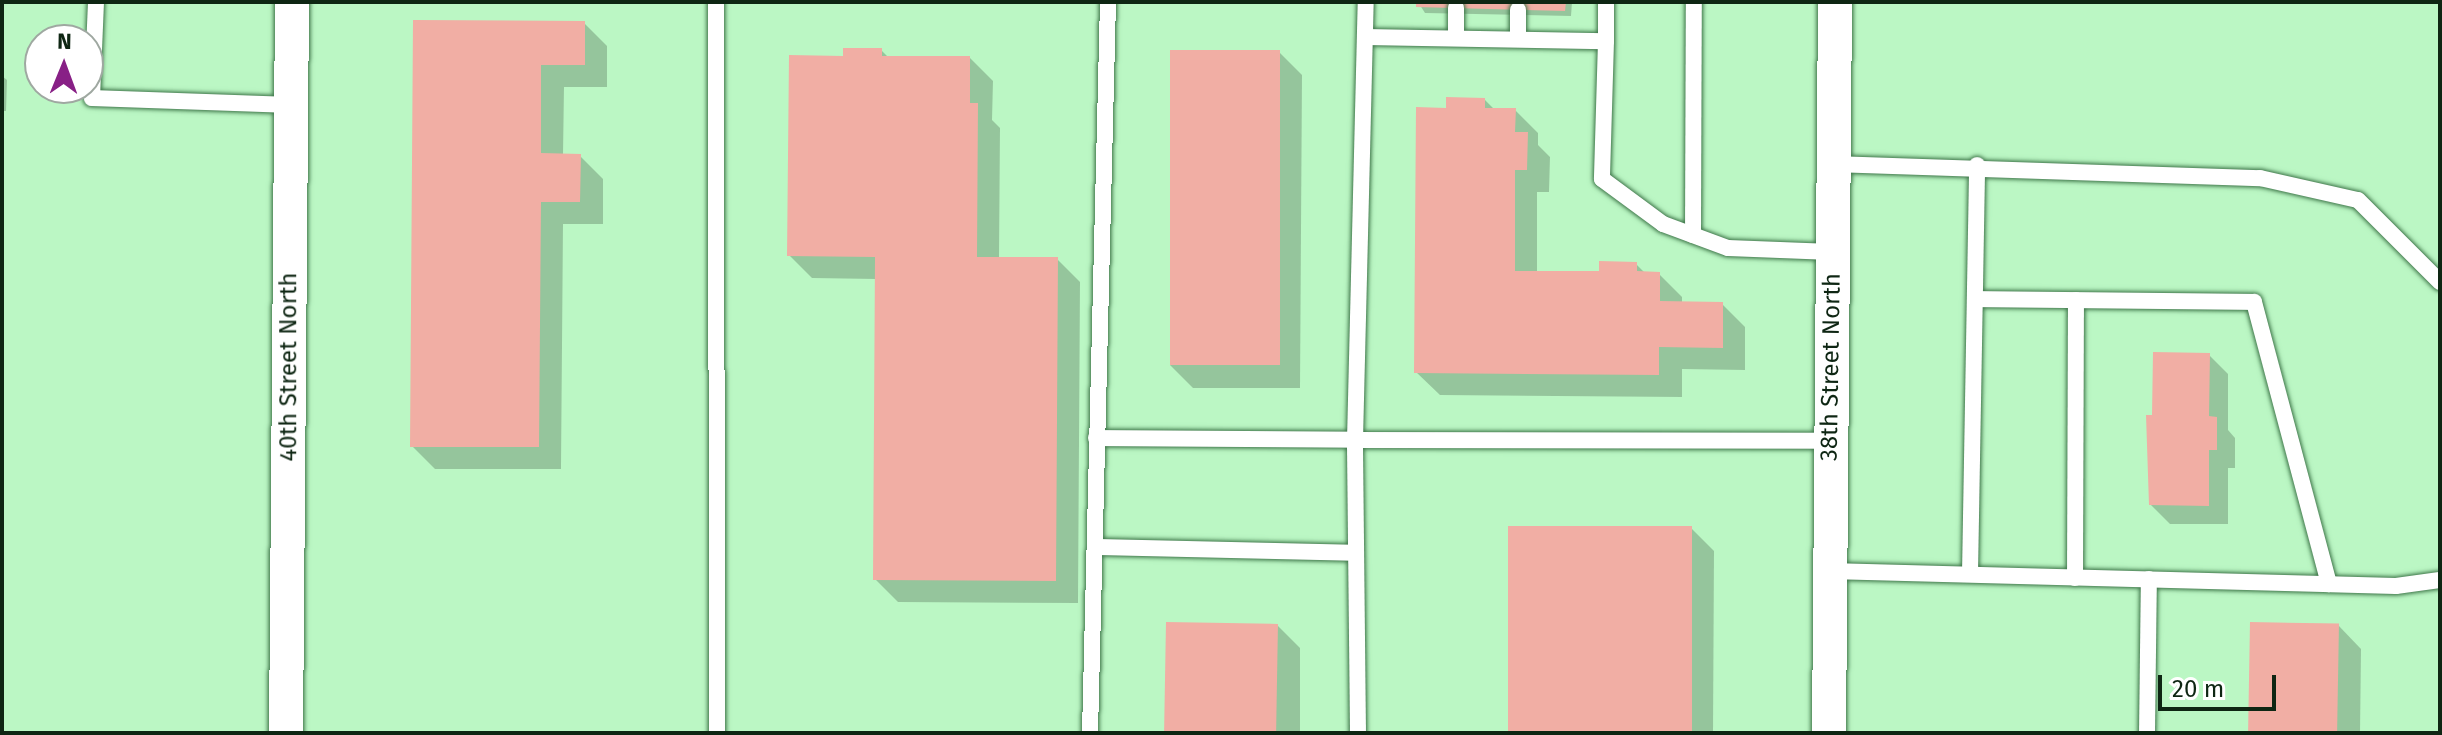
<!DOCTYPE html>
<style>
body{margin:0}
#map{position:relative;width:2442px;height:735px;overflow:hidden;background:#bbf7c4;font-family:"Fira Sans",sans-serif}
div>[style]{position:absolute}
.shadow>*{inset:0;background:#0003}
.building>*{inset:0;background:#f1aea4;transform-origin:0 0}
.roads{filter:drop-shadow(0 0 2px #3f774a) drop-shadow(0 0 2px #3f774a)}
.lane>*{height:16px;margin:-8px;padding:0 8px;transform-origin:8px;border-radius:8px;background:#fff}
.street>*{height:34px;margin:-17px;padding:0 17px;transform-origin:17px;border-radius:17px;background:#fff}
span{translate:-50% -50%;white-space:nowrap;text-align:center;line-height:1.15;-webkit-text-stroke:8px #fff;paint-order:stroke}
.street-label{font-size:24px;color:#0e2613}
.frame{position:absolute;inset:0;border:4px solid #0e2613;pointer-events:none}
.north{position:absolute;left:24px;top:24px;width:80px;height:80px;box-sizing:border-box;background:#fff;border:2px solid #9fa8a1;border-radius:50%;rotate:1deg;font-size:22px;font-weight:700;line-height:32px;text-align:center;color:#0e2613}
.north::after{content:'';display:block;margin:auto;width:28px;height:36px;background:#882086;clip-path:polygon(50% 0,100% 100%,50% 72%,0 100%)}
.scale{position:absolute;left:2158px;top:675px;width:118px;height:36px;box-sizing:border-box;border:4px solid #0e2613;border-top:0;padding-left:10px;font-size:24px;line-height:28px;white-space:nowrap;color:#0e2613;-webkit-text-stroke:6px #fff;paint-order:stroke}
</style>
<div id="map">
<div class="shadow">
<i style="clip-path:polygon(1418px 2px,1572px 2px,1571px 16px,1425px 13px)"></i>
<i style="clip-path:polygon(415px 22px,584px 23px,607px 46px,607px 87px,564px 87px,563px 155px,580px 156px,603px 179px,603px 224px,563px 224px,561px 469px,435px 469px,412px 446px)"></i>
<i style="clip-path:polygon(881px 50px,889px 58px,970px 58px,993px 81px,992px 120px,1000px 128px,999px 259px,1057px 259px,1080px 282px,1078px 603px,898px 602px,875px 579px,876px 279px,812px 278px,789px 255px,844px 58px)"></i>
<i style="clip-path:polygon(1279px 52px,1302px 75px,1300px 388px,1193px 388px,1170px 365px)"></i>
<i style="clip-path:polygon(2px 76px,7px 80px,6px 111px,2px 111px)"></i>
<i style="clip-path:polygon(1485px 100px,1495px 110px,1515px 110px,1538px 133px,1538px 145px,1550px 157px,1549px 192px,1537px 192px,1537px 273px,1601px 273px,1636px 264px,1645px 273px,1659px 274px,1682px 297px,1682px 303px,1722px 304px,1745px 327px,1745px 370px,1682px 369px,1682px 397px,1440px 395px,1416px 372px,1448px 110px)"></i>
<i style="clip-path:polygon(2209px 355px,2228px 374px,2228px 430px,2235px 438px,2235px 468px,2228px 468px,2228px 524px,2170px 524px,2150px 504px,2154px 417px)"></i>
<i style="clip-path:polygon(1691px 528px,1714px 551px,1713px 733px,1509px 733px)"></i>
<i style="clip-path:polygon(1277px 625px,1300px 648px,1300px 733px,1168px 733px)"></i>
<i style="clip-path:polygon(2338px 625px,2361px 649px,2360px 733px,2250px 733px)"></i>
</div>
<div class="building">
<i style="clip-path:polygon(1416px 2px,1566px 2px,1565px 11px,1416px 7px)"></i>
<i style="clip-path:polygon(413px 20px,585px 21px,585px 65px,541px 65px,541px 153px,581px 154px,580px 202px,541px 202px,539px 447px,410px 447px)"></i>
<i style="clip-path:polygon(843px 48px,882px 48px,882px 56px,970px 56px,970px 103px,978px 103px,977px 257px,1058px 257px,1056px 581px,873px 580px,875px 257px,787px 256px,789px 55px,843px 56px)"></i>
<i style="left:1170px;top:50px;width:110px;height:315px"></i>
<i style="clip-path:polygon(1446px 97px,1485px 98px,1485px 108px,1516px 108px,1515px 132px,1528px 132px,1527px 170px,1515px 170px,1515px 271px,1599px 271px,1599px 261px,1637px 262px,1637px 271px,1660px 272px,1660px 301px,1723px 302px,1723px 348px,1659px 347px,1659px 375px,1414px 373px,1416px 107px,1446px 108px)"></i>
<i style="clip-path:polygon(2153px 352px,2210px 353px,2209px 416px,2217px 417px,2217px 450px,2209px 450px,2209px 506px,2149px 505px,2146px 415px,2152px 415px)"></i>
<i style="left:1508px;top:526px;width:184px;height:207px"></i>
<i style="left:1166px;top:622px;width:112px;height:111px;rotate:1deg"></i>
<i style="left:2250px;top:622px;width:89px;height:111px;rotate:1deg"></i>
</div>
<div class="roads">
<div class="lane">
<i style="left:96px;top:2px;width:96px;rotate:92.4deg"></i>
<i style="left:92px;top:98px;width:199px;rotate:2deg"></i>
<i style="left:716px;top:2px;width:731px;rotate:89.92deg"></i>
<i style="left:1365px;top:37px;width:241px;rotate:1deg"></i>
<i style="left:1606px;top:41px;width:138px;rotate:91.7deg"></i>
<i style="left:1602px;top:179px;width:76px;rotate:36.4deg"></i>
<i style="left:1663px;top:224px;width:69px;rotate:20.3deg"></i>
<i style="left:1728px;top:248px;width:104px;rotate:2.2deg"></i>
<i style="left:1456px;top:38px;width:30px;rotate:-90deg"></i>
<i style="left:1518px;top:39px;width:29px;rotate:-90deg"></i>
<i style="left:1606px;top:41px;width:39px;rotate:-90deg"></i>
<i style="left:1833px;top:164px;width:427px;rotate:1.9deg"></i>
<i style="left:2260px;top:178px;width:100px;rotate:12.7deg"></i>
<i style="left:2358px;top:200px;width:116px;rotate:45deg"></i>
<i style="left:1693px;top:235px;width:233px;rotate:-89.8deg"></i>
<i style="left:1975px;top:299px;width:279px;rotate:0.6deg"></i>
<i style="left:2254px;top:302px;width:292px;rotate:75.1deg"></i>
<i style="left:1096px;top:438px;width:259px;rotate:0.4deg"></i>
<i style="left:1355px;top:440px;width:438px;rotate:-88.6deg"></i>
<i style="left:1095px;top:547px;width:261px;rotate:1.3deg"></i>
<i style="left:1829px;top:571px;width:567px;rotate:1.52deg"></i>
<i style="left:2396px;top:586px;width:44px;rotate:-7.8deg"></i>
<i style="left:1970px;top:574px;width:409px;rotate:-89deg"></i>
<i style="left:2075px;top:578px;width:278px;rotate:-89.8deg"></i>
<i style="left:1090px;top:733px;width:731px;rotate:-88.59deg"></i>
<i style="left:1358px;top:733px;width:293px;rotate:-90.6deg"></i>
<i style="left:1355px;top:440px;width:476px;rotate:0.1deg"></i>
<i style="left:2147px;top:733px;width:154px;rotate:-89.3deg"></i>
</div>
<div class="street">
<i style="left:286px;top:733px;width:731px;rotate:-89.53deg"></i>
<i style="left:1829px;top:733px;width:731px;rotate:-89.53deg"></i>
</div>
</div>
<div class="street-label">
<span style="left:289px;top:367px;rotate:-90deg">40th Street North</span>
<span style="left:1831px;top:367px;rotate:-89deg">38th Street North</span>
</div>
<div class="frame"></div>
<div class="north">N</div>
<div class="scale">20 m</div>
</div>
